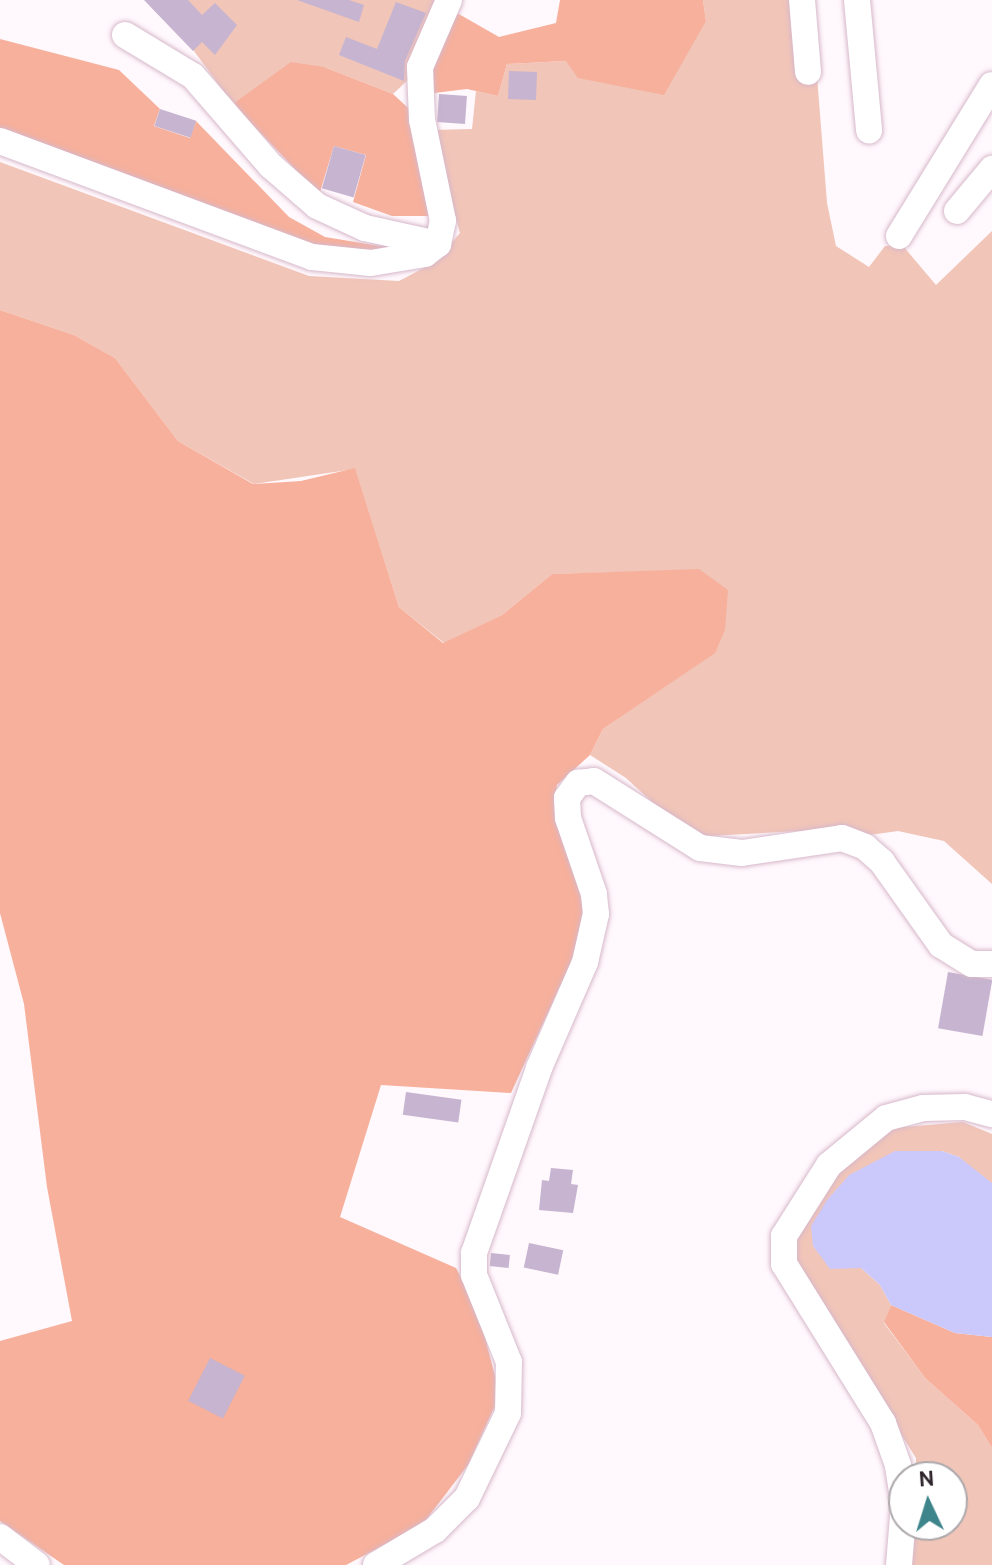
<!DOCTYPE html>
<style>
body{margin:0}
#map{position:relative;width:992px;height:1565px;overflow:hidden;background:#fff8fc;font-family:Cabin,sans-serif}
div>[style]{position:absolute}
.green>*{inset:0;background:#f1c5b8}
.forest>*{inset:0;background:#f6b09c}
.water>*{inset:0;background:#cbc9fc}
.building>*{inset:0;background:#c6b4d0;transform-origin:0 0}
.roads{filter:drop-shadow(0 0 2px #d7b8ca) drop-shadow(0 0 2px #d7b8ca)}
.minor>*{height:26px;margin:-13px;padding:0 13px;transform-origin:13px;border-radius:13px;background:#fff}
span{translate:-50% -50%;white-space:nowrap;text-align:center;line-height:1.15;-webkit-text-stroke:6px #fff;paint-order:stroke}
.north{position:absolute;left:888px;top:1461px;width:80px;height:80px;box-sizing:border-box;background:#fff;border:2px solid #ada8ab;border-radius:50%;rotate:356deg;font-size:22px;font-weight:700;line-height:32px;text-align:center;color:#31262d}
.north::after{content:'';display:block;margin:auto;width:28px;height:36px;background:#3d848b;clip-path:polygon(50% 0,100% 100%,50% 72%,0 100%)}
</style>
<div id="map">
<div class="green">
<i style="clip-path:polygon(152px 0,442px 0,410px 78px,393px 94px,324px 67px,259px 88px,233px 104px,194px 51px,150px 6px)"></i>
<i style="clip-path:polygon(703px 0,811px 0,827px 203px,836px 246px,869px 267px,885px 246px,903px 246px,936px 285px,992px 231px,992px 884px,944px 841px,898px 831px,855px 837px,798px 831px,690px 837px,626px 778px,590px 755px,603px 729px,715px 652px,699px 570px,552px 574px,502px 615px,444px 643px,399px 607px,355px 469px,254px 484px,178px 441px,115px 358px,74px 335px,0 310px,0 162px,309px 276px,399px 281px,435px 262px,460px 233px,431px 130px,472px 129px,476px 91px,498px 96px,507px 64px,566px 61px,706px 21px)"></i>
<i style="clip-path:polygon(963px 1122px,992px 1134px,992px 1185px,959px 1157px,942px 1151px,895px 1151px,813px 1246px,819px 1253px,861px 1268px,880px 1285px,891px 1305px,884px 1323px,925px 1378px,978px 1425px,992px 1448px,992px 1565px,910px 1565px,914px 1525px,952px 1525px,952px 1477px,916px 1477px,916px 1458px,793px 1263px,792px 1243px,837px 1166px,892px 1128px)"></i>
</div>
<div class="forest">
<i style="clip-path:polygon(560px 0,703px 0,706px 21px,664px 95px,578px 78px,566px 61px,507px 64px,498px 96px,467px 89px,426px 94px,428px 73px,457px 13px,499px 37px,556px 23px)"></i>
<i style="clip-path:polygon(0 39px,119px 70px,160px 109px,154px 126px,190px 138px,196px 121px,289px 217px,325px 237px,410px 251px,326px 248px,234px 221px,0 128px)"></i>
<i style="clip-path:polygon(291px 62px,324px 67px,393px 94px,418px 117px,437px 209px,429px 216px,392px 216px,353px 202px,366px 155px,334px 146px,320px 192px,310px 185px,233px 104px)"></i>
<i style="clip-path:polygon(0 310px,74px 335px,115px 358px,178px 441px,253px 484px,301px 481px,355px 468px,399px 607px,443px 643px,502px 615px,552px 574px,699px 569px,728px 590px,725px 630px,715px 653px,603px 729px,590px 755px,557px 785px,555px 801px,584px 904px,574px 956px,511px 1093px,381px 1085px,340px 1217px,456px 1268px,477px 1307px,500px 1395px,468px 1465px,422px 1525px,346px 1565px,64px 1565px,0 1521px,0 1341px,72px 1321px,47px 1187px,24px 1004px,0 913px)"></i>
<i style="clip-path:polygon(891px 1305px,955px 1333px,992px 1337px,992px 1448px,978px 1425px,925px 1378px,884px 1322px)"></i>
</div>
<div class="water">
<i style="clip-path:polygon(895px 1151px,942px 1151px,959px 1157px,992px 1183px,992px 1337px,955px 1333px,891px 1305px,880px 1285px,861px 1268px,830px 1269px,813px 1246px,811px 1226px,827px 1200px,849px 1175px)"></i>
</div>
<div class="building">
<i style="clip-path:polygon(144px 0,188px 0,202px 15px,215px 3px,237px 25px,215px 55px,202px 42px,193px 51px)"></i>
<i style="clip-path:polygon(297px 0,349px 0,364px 5px,359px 22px)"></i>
<i style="clip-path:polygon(396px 2px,426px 13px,405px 61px,404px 81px,339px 55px,346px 37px,377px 49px)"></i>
<i style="left:509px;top:71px;width:28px;height:28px;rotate:2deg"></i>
<i style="left:439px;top:94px;width:28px;height:28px;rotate:4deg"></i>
<i style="left:160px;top:109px;width:38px;height:18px;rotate:18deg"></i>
<i style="left:334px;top:146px;width:33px;height:44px;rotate:16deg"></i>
<i style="left:948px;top:972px;width:45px;height:57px;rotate:10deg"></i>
<i style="left:406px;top:1092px;width:56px;height:23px;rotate:8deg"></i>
<i style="clip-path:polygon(551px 1168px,573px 1170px,571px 1184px,578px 1185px,573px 1213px,539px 1210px,542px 1180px,549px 1181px)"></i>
<i style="left:529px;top:1243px;width:35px;height:25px;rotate:12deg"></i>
<i style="left:491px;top:1253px;width:19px;height:13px;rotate:6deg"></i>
<i style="left:210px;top:1358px;width:39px;height:48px;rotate:27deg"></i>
</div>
<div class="roads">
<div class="minor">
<i style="left:802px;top:0;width:72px;rotate:85.2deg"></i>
<i style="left:857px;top:0;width:131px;rotate:84.7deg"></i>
<i style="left:125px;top:35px;width:79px;rotate:31.1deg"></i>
<i style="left:193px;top:76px;width:119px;rotate:49.1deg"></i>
<i style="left:271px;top:166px;width:61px;rotate:41deg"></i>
<i style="left:317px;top:206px;width:53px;rotate:24.6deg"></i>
<i style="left:365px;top:228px;width:75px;rotate:12.4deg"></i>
<i style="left:0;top:141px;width:333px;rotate:20.4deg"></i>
<i style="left:312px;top:257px;width:59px;rotate:5.8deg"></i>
<i style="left:371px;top:263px;width:55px;rotate:-9.5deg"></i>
<i style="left:425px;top:254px;width:16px;rotate:-38deg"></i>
<i style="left:438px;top:244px;width:24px;rotate:-78deg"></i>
<i style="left:443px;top:221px;width:103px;rotate:-101.7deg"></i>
<i style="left:422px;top:120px;width:53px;rotate:-92.2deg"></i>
<i style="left:420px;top:67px;width:73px;rotate:-66.6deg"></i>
<i style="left:957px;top:211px;width:55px;rotate:-50.2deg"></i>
<i style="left:899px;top:236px;width:177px;rotate:-58.4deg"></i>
<i style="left:0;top:1537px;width:46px;rotate:37.1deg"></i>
<i style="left:376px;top:1565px;width:69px;rotate:-30.7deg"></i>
<i style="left:435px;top:1530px;width:45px;rotate:-45deg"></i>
<i style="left:467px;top:1498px;width:94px;rotate:-64.2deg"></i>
<i style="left:508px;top:1413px;width:51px;rotate:-88.9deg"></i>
<i style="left:509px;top:1362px;width:94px;rotate:-111.9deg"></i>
<i style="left:474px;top:1275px;width:22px;rotate:-90deg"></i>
<i style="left:474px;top:1253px;width:196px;rotate:-70.6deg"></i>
<i style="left:539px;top:1068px;width:116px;rotate:-66.5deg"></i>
<i style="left:585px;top:962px;width:49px;rotate:-77.1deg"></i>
<i style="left:596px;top:914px;width:20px;rotate:-96deg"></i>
<i style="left:594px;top:894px;width:80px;rotate:-108.9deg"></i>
<i style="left:568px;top:818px;width:20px;rotate:-93deg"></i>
<i style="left:567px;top:798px;width:19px;rotate:-54deg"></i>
<i style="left:578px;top:783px;width:16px;rotate:-7deg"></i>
<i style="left:594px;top:781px;width:125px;rotate:32.3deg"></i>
<i style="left:700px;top:848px;width:42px;rotate:6.8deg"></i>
<i style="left:742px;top:853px;width:101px;rotate:-8.5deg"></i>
<i style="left:842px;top:838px;width:25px;rotate:21deg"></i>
<i style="left:865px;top:847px;width:23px;rotate:41deg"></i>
<i style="left:882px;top:862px;width:102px;rotate:54.6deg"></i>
<i style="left:941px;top:945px;width:36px;rotate:32deg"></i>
<i style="left:972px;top:964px;width:20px"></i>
<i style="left:899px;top:1565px;width:61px;rotate:-85.3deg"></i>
<i style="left:904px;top:1504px;width:39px;rotate:-99deg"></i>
<i style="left:898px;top:1465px;width:45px;rotate:-109.7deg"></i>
<i style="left:883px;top:1423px;width:187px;rotate:-121.9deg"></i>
<i style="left:784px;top:1264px;width:28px;rotate:-90deg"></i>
<i style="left:784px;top:1236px;width:84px;rotate:-57.6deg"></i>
<i style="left:829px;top:1165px;width:74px;rotate:-39.5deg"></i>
<i style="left:886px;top:1118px;width:38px;rotate:-15deg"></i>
<i style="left:923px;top:1108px;width:42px;rotate:-1.4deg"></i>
<i style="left:965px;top:1107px;width:28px;rotate:15deg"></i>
</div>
</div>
<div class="north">N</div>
</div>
